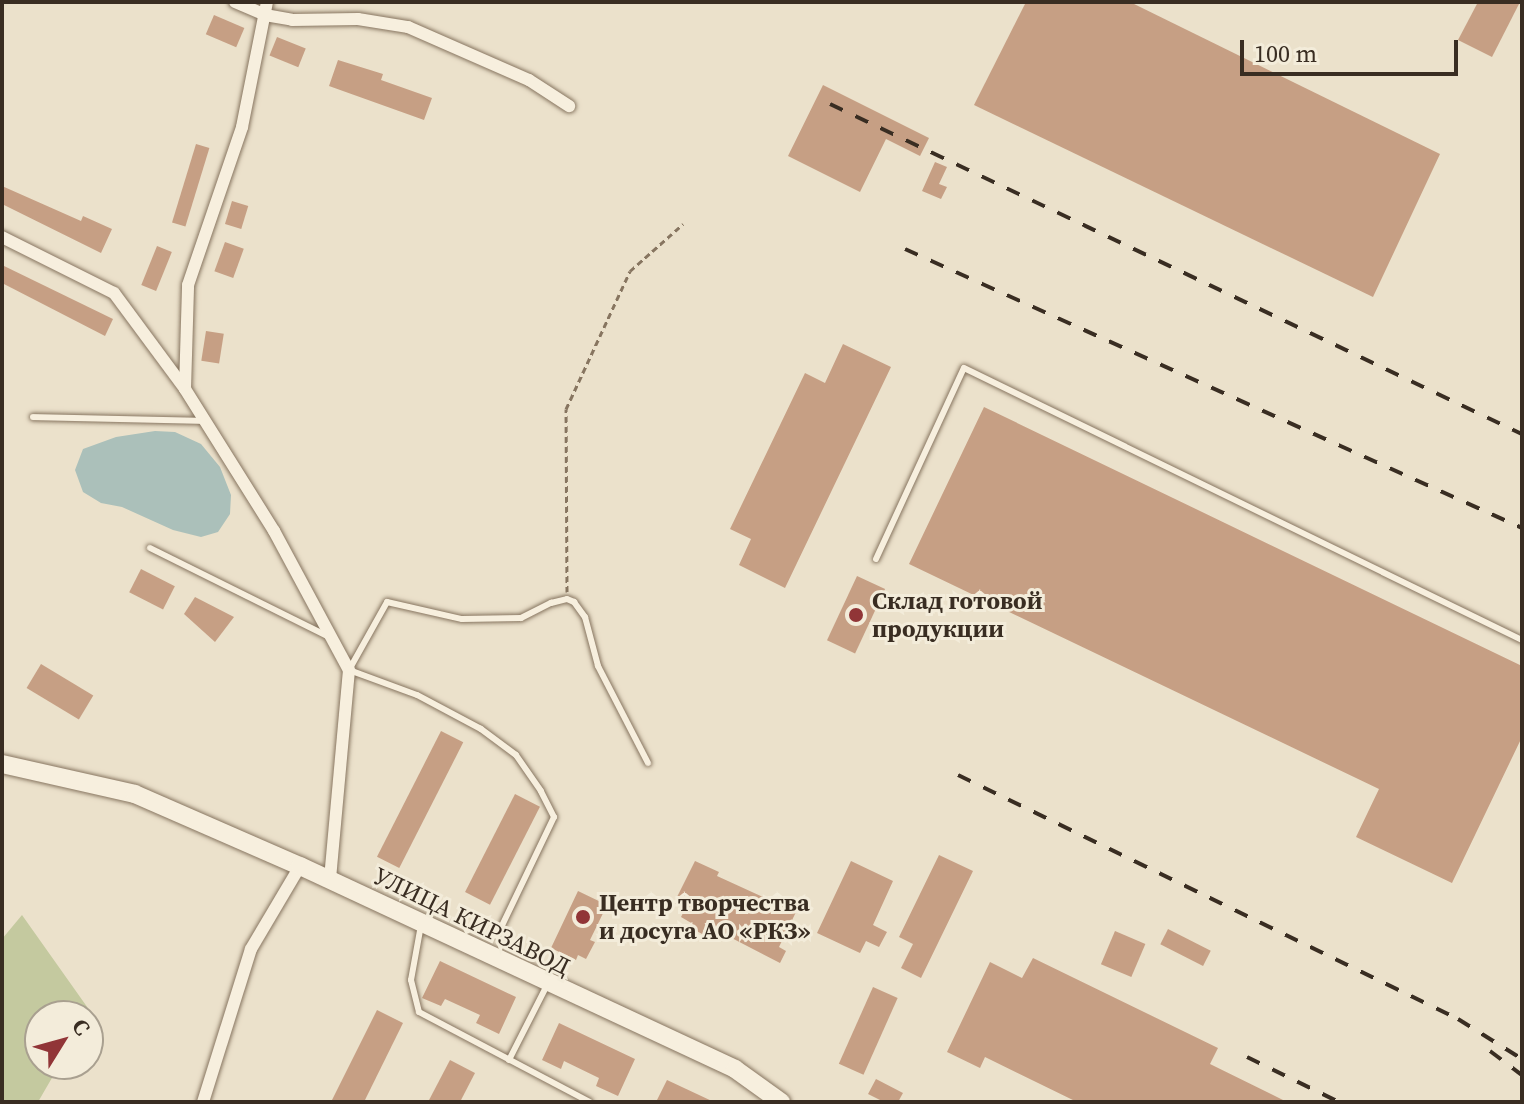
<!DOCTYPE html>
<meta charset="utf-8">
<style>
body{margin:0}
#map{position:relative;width:1524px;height:1104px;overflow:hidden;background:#ebe1cb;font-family:"Source Serif 4",serif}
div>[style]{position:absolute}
.green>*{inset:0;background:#c4c99f}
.water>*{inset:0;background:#abc0ba}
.building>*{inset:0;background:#c69f84;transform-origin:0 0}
.path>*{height:3px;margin-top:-1.5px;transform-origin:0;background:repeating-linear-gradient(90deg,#877560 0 6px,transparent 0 10px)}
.roads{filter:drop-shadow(0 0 2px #877560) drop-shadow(0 0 2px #877560)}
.lane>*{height:6px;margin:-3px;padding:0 3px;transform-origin:3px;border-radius:3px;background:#f7efde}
.street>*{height:12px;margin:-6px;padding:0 6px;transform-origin:6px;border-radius:6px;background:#f7efde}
.secondary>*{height:18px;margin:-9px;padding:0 9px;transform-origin:9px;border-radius:9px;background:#f7efde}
.rail>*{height:4px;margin-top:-2px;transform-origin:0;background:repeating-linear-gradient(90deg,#392d22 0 14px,transparent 0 28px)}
.dots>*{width:22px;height:22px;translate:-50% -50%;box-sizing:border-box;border:4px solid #f3ecda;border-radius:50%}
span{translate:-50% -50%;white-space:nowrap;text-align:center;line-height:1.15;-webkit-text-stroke:6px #f3ecda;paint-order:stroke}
.poi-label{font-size:24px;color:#392d22;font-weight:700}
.left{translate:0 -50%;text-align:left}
.street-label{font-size:24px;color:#392d22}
.frame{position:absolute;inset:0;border:4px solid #392d22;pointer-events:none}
.north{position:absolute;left:24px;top:1000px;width:80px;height:80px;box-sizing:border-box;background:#f3ecda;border:2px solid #a9a090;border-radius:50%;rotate:53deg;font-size:22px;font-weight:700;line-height:32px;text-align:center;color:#392d22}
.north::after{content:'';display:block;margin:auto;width:28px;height:36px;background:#913537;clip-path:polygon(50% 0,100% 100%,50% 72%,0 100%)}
.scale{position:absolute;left:1240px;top:40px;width:218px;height:36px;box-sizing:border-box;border:4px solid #392d22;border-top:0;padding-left:10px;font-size:24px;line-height:28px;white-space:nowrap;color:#392d22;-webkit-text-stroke:6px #f3ecda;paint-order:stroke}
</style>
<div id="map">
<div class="green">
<i style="clip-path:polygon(22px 915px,90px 1011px,87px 1016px,40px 1016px,40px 1064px,60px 1064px,38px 1102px,2px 1102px,2px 939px)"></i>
</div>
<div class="water">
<i style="clip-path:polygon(155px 431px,175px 432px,201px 444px,220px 467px,231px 495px,230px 514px,218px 532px,201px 537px,173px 530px,122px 507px,101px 503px,83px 492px,75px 470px,83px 449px,116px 437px)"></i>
</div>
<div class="building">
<i style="clip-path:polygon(1026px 2px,1130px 2px,1440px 154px,1373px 297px,974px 105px)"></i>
<i style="clip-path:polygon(1478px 2px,1520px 2px,1492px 57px,1458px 40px)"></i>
<i style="left:214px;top:15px;width:33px;height:21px;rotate:23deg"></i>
<i style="left:277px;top:37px;width:31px;height:20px;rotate:22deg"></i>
<i style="clip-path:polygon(338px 60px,383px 74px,381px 80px,432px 98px,424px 120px,329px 86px)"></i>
<i style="clip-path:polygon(823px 85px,929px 138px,920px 156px,886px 139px,860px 192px,788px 156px)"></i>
<i style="left:196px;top:144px;width:14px;height:82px;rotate:17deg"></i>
<i style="clip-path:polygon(935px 162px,947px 167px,939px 184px,947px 187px,941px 199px,922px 191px)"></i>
<i style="clip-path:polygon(2px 186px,81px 221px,83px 216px,112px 229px,101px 253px,2px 204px)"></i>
<i style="left:232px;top:201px;width:17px;height:24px;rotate:17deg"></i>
<i style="left:225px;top:242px;width:20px;height:31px;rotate:20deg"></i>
<i style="left:157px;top:246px;width:16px;height:42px;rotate:22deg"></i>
<i style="clip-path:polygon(2px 265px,113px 319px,105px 336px,2px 283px)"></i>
<i style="left:206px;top:331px;width:18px;height:30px;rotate:9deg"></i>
<i style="clip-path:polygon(843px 344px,891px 367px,785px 588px,739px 565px,751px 539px,730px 529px,805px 373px,825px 383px)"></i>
<i style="clip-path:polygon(984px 407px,1522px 666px,1522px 737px,1452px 883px,1356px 837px,1379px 789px,909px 564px)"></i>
<i style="left:141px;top:569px;width:38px;height:26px;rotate:27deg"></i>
<i style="left:857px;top:576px;width:31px;height:71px;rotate:25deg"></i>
<i style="clip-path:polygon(195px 597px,234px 617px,215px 642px,184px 614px)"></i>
<i style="left:41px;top:664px;width:61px;height:28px;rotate:31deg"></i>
<i style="left:441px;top:731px;width:25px;height:141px;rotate:27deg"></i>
<i style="left:515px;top:794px;width:28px;height:110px;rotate:27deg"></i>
<i style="clip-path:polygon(939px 855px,973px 871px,921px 978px,901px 968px,913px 944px,899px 937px)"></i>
<i style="clip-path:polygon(695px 861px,719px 872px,717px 876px,796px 912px,779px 947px,786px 951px,780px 963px,722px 933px,717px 942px,691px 928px,693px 924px,681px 917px,685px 909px,674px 903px)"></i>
<i style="clip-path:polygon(851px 861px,893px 881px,873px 925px,887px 932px,879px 947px,866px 941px,860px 953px,817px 933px)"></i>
<i style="clip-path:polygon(578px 891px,607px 905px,590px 940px,595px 942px,586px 959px,578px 955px,576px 960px,551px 948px)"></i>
<i style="left:1168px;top:929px;width:48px;height:17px;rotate:27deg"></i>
<i style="left:1115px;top:931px;width:33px;height:36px;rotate:23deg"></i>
<i style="clip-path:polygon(1033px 958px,1218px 1048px,1210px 1064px,1287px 1102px,1077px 1102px,985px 1057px,980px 1068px,947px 1052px,990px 962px,1022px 978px)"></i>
<i style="clip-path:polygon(440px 961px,516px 997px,499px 1034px,476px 1023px,480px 1015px,445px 999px,441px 1006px,422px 998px)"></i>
<i style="left:873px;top:987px;width:27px;height:84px;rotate:24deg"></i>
<i style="clip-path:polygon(377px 1010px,403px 1023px,364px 1102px,331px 1102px)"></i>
<i style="clip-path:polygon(559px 1023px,635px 1059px,618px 1096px,596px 1086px,599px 1078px,564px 1061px,561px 1069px,542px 1060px)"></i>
<i style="clip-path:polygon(450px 1060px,475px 1073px,460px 1102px,428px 1102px)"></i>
<i style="clip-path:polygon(876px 1079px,903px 1093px,898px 1102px,884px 1102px,868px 1094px)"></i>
<i style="clip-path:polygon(667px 1080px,714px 1102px,656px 1102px)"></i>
</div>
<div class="path">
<i style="left:567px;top:592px;width:183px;rotate:-90.3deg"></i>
<i style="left:566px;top:409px;width:152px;rotate:-65.1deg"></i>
<i style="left:630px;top:271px;width:71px;rotate:-41.6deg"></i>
</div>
<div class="roads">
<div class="lane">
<i style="left:33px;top:417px;width:172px;rotate:1.3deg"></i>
<i style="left:150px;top:548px;width:200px;rotate:26.4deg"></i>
<i style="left:876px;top:559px;width:210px;rotate:-65.3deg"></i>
<i style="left:964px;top:368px;width:621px;rotate:25.99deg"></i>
<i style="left:421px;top:925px;width:56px;rotate:100.3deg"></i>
<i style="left:411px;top:980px;width:33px;rotate:76deg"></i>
<i style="left:419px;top:1012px;width:193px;rotate:27.8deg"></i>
<i style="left:497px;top:936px;width:132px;rotate:-64.4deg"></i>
<i style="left:554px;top:817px;width:29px;rotate:-117deg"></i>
<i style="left:541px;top:791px;width:44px;rotate:-124.8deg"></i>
<i style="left:516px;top:755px;width:44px;rotate:-143.4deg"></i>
<i style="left:481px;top:729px;width:72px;rotate:-152deg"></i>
<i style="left:417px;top:695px;width:72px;rotate:-159.8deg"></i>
<i style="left:349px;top:670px;width:78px;rotate:-60.8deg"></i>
<i style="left:387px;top:602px;width:77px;rotate:12.8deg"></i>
<i style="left:462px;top:619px;width:59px;rotate:-1deg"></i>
<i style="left:521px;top:618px;width:34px;rotate:-27deg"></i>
<i style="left:551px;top:603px;width:16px;rotate:-14deg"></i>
<i style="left:567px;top:599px;width:8px;rotate:23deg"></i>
<i style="left:574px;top:602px;width:19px;rotate:54deg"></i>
<i style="left:585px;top:617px;width:51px;rotate:75.1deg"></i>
<i style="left:598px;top:666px;width:109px;rotate:62.7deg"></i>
<i style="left:509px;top:1060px;width:84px;rotate:-63.1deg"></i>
</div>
<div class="street">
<i style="left:235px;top:2px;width:33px;rotate:23deg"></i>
<i style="left:265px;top:15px;width:27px;rotate:10deg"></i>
<i style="left:292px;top:20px;width:66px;rotate:-0.9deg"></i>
<i style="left:358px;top:19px;width:51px;rotate:9.1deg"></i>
<i style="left:408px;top:27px;width:132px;rotate:23.7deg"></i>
<i style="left:529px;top:80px;width:48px;rotate:33deg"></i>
<i style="left:2px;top:237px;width:125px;rotate:26.6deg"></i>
<i style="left:114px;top:293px;width:119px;rotate:53.5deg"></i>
<i style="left:185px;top:389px;width:168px;rotate:57.9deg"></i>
<i style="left:274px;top:531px;width:158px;rotate:61.7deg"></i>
<i style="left:349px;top:670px;width:210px;rotate:95.2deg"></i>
<i style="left:185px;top:389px;width:104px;rotate:-88.3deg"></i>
<i style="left:188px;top:285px;width:167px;rotate:-71.1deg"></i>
<i style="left:242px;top:127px;width:127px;rotate:-78.7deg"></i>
<i style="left:203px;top:1102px;width:160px;rotate:-72.6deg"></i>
<i style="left:251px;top:949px;width:96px;rotate:-59.4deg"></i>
</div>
<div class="secondary">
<i style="left:2px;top:764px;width:136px;rotate:12.7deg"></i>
<i style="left:135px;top:794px;width:180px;rotate:23.6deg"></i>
<i style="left:300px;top:866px;width:480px;rotate:25deg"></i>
<i style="left:735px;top:1069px;width:57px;rotate:35.7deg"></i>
</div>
</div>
<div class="rail">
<i style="left:830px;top:104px;width:767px;rotate:25.5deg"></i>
<i style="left:905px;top:249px;width:677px;rotate:24.33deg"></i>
<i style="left:958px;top:775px;width:556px;rotate:26.01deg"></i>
<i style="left:1458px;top:1019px;width:75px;rotate:32deg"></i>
<i style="left:1490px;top:1051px;width:40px;rotate:37deg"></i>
<i style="left:1247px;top:1057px;width:102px;rotate:26.1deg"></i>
</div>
<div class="dots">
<i style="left:856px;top:615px;background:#913537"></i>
<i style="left:583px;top:917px;background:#913537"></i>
</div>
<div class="poi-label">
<span class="left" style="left:872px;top:615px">Склад готовой<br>продукции</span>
<span class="left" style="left:599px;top:917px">Центр творчества<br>и досуга АО «РКЗ»</span>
</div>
<div class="street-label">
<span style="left:472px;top:921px;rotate:26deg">УЛИЦА КИРЗАВОД</span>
</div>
<div class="frame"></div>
<div class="north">С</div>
<div class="scale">100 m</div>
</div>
